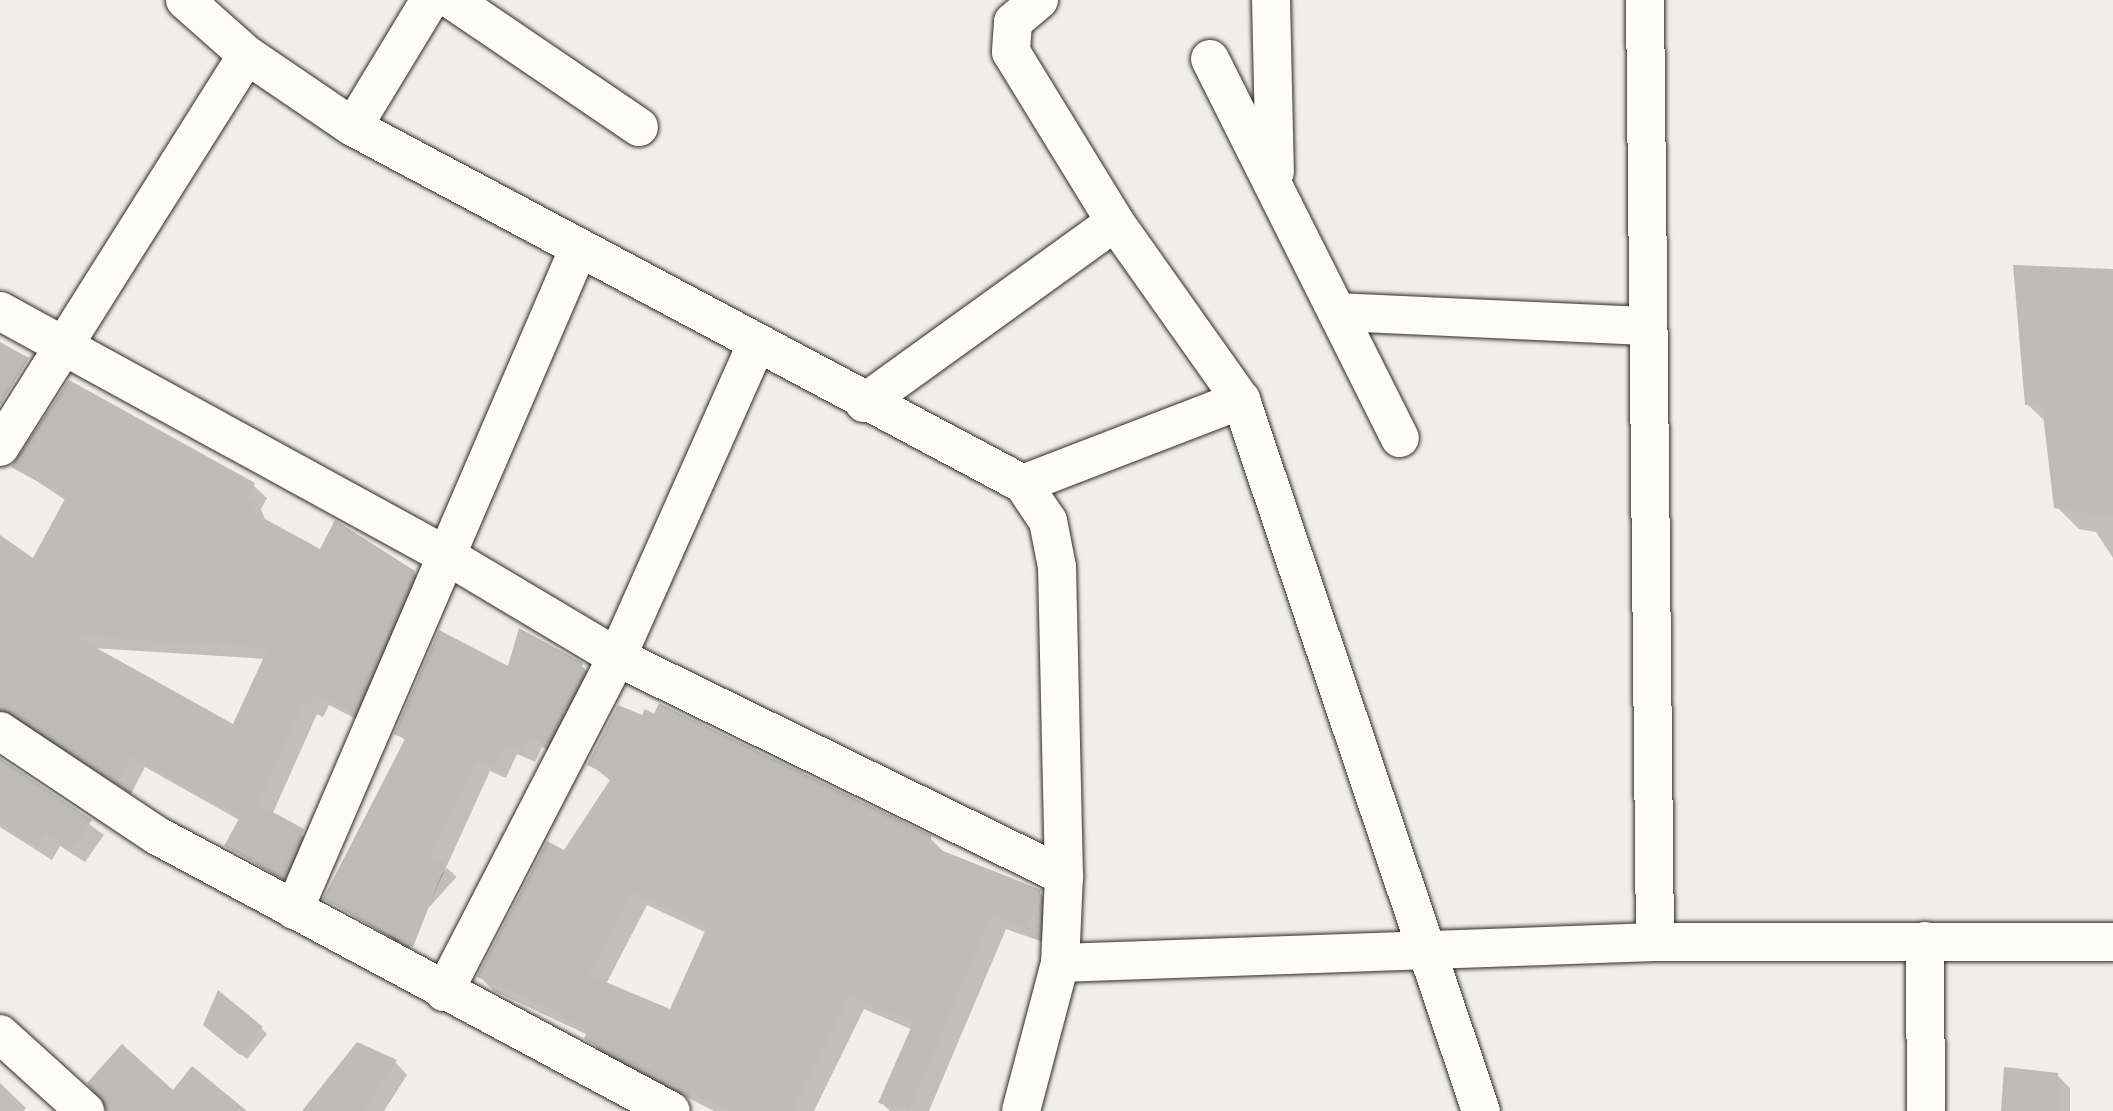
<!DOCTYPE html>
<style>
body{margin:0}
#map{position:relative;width:2113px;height:1111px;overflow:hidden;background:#f0efeb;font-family:Mali,sans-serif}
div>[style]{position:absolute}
.shadow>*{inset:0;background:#0003;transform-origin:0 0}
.building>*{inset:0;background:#bdbcb8}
.roads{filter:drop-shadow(0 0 2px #2b2b2b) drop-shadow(0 0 2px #2b2b2b)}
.minor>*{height:38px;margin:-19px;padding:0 19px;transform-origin:19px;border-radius:19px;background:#fdfcf7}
span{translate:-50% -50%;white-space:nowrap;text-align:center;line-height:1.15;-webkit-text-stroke:8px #fdfcf7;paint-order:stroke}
</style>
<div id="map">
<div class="shadow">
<i style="clip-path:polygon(2113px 271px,2113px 558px,2096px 532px,2079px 529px,2056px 506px,2047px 423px,2027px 404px)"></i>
<i style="clip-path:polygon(evenodd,14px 466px,253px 485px,267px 498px,261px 509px,266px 522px,321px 552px,414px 573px,427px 587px,368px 725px,329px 705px,323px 717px,317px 714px,272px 815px,316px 845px,297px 889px,228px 846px,241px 821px,145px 767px,131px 794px,18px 721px,0 729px,0 538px,34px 561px,67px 501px,14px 466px,92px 648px,266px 659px,234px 728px,92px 648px)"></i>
<i style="clip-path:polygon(581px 665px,593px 677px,558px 755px,542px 747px,535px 762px,517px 754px,506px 778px,490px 771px,409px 949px,326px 899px,407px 742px,397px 733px,509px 670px)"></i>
<i style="clip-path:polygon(0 758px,104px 835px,85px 862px,60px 846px,52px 860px,0 827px)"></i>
<i style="clip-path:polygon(evenodd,590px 764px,930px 838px,945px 853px,1039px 892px,1054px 907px,1043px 942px,1006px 929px,929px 1111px,890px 1111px,881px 1102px,913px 1030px,864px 1009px,814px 1111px,714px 1111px,601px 1053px,588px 1035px,494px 991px,480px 977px,612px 782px,590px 764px,647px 905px,707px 933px,671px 1013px,606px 984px,647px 905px)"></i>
<i style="left:447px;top:868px;width:13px;height:89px;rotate:42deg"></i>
<i style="clip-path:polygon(262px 1029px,267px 1034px,247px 1059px,212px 1030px)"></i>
<i style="clip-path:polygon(395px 1062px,407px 1075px,384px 1111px,305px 1111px)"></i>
<i style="clip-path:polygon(2057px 1075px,2070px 1088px,2070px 1111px,2004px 1111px)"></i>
<i style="clip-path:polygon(0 1083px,26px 1108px,24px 1111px,0 1111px)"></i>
</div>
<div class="building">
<i style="clip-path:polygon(2013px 265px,2113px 269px,2113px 517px,2054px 508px,2042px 406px,2025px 405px)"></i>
<i style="clip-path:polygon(0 342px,29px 358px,0 405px)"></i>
<i style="clip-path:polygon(evenodd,69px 380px,255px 483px,247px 497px,258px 502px,252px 512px,320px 549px,335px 520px,415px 571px,354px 713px,315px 694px,309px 706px,303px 703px,258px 804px,304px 829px,283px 878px,224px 846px,240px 817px,131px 756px,117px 782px,0 709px,0 535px,33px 558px,66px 497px,11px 467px,69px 380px,75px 636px,268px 648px,233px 724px,75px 636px)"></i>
<i style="clip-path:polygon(519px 628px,583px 663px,576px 688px,546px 745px,530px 737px,523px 752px,505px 744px,494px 768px,478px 761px,430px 857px,446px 863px,413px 947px,323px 899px,405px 739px,394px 734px,439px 630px,508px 666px)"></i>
<i style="clip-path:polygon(evenodd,659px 703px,932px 836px,928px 845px,1041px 890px,1028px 929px,991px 916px,909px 1111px,878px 1103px,913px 1023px,849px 996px,792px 1111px,733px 1111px,678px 1089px,584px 1039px,587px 1031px,539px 1003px,477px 977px,547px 841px,564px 850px,612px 777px,587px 765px,618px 705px,642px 715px,645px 709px,654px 714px,659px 703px,632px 892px,707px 927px,670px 1009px,589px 975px,632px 892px)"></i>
<i style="clip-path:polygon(0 758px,92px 820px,71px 851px,46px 834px,38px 848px,0 823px)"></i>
<i style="clip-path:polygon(218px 990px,263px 1027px,240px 1055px,203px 1025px)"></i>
<i style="clip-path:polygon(357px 1042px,397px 1060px,364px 1111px,302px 1111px)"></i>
<i style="clip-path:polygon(122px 1044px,173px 1090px,192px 1066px,247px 1111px,107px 1111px,87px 1083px)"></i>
<i style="clip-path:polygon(2004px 1067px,2058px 1073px,2058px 1111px,2001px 1111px)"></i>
</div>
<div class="roads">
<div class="minor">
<i style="left:185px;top:0;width:83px;rotate:41.6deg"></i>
<i style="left:247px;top:55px;width:128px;rotate:34.2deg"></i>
<i style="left:353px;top:127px;width:759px;rotate:28.05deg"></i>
<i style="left:1023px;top:484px;width:45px;rotate:56deg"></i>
<i style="left:1048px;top:521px;width:47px;rotate:78.9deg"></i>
<i style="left:1057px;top:567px;width:309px;rotate:88.7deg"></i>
<i style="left:1064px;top:876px;width:87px;rotate:92.6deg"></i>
<i style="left:1060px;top:963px;width:153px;rotate:104.8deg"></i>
<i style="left:452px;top:0;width:226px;rotate:34.2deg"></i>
<i style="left:1039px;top:0;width:34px;rotate:140deg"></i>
<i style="left:1013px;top:22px;width:30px;rotate:94deg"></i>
<i style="left:1011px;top:52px;width:199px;rotate:58.5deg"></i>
<i style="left:1115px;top:222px;width:218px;rotate:54.7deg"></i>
<i style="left:1241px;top:400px;width:750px;rotate:71.35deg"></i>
<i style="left:1271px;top:0;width:172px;rotate:88.7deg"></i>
<i style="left:1645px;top:0;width:942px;rotate:89.39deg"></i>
<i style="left:1210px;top:59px;width:424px;rotate:63.4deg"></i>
<i style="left:353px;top:127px;width:149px;rotate:-58.8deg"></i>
<i style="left:0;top:311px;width:512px;rotate:28.72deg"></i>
<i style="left:449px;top:557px;width:196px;rotate:30.8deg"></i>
<i style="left:617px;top:657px;width:498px;rotate:26.1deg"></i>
<i style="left:1338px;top:312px;width:310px;rotate:2.6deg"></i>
<i style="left:864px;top:403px;width:309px;rotate:-35.8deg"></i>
<i style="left:0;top:447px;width:463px;rotate:-57.8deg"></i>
<i style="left:1023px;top:484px;width:234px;rotate:-21.1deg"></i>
<i style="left:0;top:731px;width:187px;rotate:33.7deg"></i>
<i style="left:156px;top:835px;width:584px;rotate:28.19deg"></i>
<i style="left:294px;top:910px;width:719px;rotate:-66.72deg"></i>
<i style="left:1925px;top:941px;width:170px;rotate:89.7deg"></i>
<i style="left:1060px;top:963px;width:595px;rotate:-2.02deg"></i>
<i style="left:1655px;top:942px;width:458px"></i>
<i style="left:444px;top:992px;width:377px;rotate:-62.7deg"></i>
<i style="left:617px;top:657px;width:339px;rotate:-66deg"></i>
<i style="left:0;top:1034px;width:115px;rotate:42.2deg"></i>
</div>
</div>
</div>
